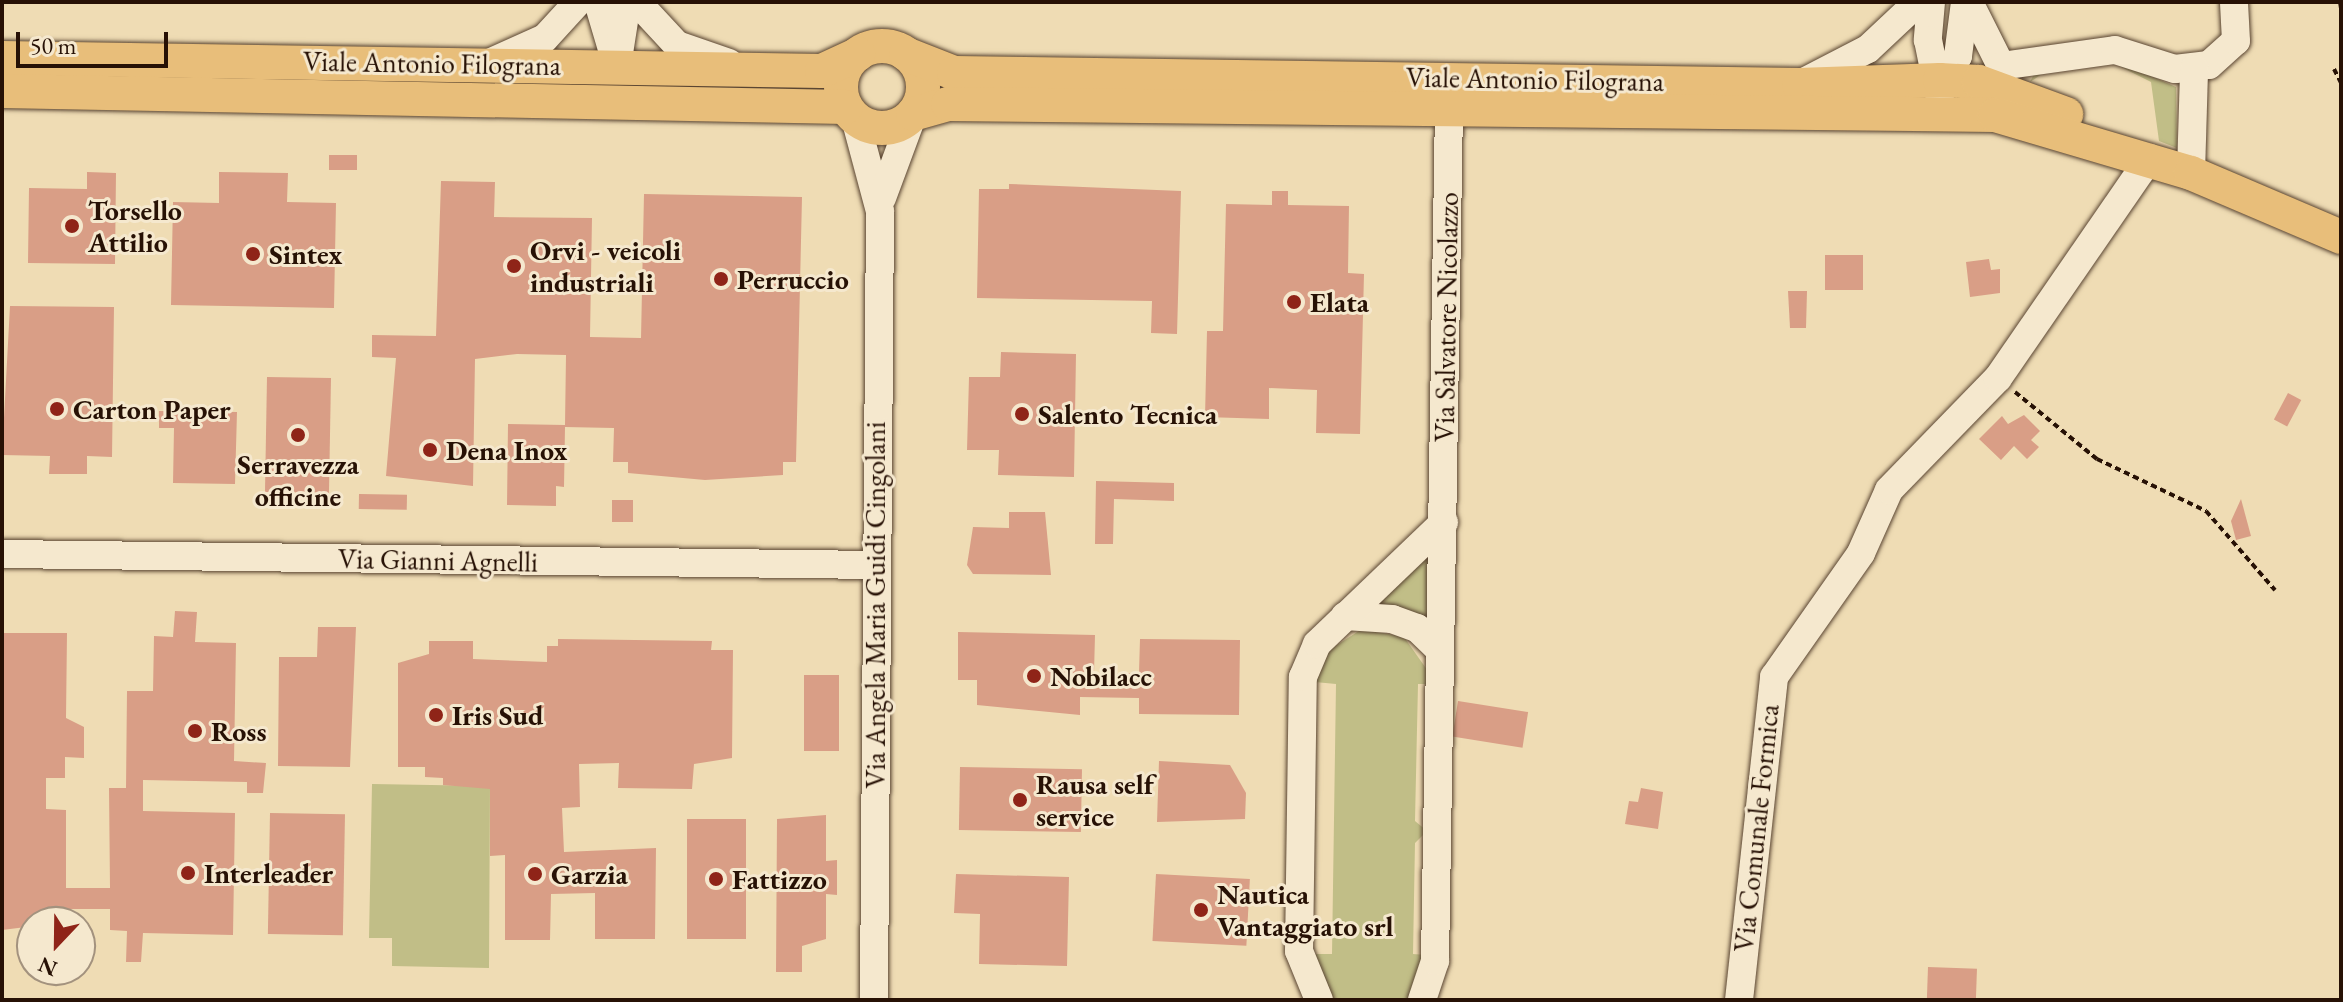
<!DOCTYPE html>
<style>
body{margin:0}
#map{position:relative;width:2343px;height:1002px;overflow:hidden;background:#efdcb4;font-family:"EB Garamond",serif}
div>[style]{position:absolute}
.green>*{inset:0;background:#c1be87}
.building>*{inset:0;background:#d99e86;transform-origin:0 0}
.path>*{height:4px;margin-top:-2px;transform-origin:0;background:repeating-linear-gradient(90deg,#271105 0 6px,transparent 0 10px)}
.roads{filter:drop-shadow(0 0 2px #594431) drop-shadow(0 0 2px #594431)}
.minor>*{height:28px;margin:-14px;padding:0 14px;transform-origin:14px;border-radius:14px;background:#f5e8ce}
.major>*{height:34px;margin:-17px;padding:0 17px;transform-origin:17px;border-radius:17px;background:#e8be7a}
.major>.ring{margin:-17px;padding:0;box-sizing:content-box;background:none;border:34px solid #e8be7a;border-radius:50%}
.dots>*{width:22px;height:22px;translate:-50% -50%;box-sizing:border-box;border:4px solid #f5e8ce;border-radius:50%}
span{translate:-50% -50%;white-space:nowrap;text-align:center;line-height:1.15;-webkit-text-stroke:6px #f5e8ce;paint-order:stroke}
.street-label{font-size:28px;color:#271105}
.poi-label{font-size:28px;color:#271105;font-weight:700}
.left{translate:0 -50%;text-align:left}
.frame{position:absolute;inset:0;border:4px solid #271105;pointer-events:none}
.north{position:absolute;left:16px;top:906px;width:80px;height:80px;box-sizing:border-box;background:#f5e8ce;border:2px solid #a3927e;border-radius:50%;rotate:202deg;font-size:22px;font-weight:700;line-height:32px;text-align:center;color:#271105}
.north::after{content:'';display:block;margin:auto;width:28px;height:36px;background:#8f2418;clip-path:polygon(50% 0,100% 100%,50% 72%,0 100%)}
.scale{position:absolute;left:16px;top:32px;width:152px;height:36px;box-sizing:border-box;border:4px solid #271105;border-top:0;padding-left:10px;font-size:24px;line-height:28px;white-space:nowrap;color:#271105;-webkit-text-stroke:6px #f5e8ce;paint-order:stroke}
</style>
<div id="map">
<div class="green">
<i style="clip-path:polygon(2115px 60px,2176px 87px,2177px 148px,2159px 141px,2151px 82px,2115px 64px,2045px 72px,2030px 82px,2036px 70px)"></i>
<i style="clip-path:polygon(1430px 549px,1429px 626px,1371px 606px)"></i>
<i style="clip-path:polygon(1362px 629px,1404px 637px,1430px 674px,1431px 684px,1418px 684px,1415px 821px,1427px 831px,1415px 843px,1413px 954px,1426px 955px,1407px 1000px,1337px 1000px,1327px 993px,1312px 954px,1332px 954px,1336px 684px,1315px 682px,1323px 654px)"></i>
<i style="clip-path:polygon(372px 784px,490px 786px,489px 968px,392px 966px,392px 938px,369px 938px)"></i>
</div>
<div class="building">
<i style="left:329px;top:155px;width:28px;height:15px"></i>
<i style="clip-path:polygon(87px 172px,116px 173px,115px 264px,28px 263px,29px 188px,87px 189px)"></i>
<i style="clip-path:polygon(219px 172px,288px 173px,287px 202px,336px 203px,334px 308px,171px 305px,173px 202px,219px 203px)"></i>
<i style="clip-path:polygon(441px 181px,495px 182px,494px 217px,592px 218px,590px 337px,641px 338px,644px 194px,802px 197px,796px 462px,783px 462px,783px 475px,705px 480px,628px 473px,628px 462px,613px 462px,614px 428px,565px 427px,564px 487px,556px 486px,556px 506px,507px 505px,508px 424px,565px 425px,566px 355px,517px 354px,475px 359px,473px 486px,386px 476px,396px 358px,372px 357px,372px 335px,436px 336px)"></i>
<i style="clip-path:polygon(1009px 184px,1181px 191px,1177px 334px,1151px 333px,1152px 301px,977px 298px,979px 189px,1009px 189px)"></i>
<i style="clip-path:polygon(1272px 191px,1288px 191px,1288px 205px,1349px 206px,1348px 273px,1364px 274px,1360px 434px,1316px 433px,1317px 390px,1269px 388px,1269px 419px,1205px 417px,1207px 331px,1223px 331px,1226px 204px,1272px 205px)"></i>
<i style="left:1825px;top:255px;width:38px;height:35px"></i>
<i style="clip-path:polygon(1989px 259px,1991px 270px,2000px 269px,2000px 293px,1970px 297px,1966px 262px)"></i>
<i style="clip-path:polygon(1788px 291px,1807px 291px,1806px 328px,1790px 328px)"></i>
<i style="clip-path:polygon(10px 306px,114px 307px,112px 457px,87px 456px,87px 474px,49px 474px,50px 456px,2px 455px)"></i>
<i style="clip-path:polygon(1001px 352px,1076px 354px,1074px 477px,998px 475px,999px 450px,967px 450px,969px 377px,1000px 377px)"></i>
<i style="left:267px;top:377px;width:64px;height:115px;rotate:1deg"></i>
<i style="left:2288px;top:393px;width:15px;height:30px;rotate:28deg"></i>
<i style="clip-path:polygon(159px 411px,237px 412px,235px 484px,173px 483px,174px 428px,159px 428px)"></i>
<i style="clip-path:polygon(2024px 415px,2040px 431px,2031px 440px,2039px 447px,2027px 459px,2014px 446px,2001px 460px,1979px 439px,2002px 416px,2008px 424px)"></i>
<i style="clip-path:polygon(1096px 481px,1174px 483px,1174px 501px,1114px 499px,1113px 544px,1095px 544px)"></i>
<i style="left:359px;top:494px;width:48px;height:15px;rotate:1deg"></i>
<i style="clip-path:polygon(2241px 499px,2251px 536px,2236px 540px,2231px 521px)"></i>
<i style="left:612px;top:500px;width:21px;height:22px"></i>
<i style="clip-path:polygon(1009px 512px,1045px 512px,1051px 575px,973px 574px,967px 565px,973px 527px,1009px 528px)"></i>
<i style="clip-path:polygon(175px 611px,197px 612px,195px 642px,236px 643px,234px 761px,266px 763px,263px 793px,247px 793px,247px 782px,143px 780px,143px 811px,235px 813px,233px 935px,143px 933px,141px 962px,126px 962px,127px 931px,110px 930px,110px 909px,66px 909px,66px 922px,2px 930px,2px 633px,67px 633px,66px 718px,84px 727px,84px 758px,65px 757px,65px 778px,46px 778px,46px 809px,66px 810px,66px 888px,110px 888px,109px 788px,126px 788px,127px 691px,153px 691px,154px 636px,173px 637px)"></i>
<i style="clip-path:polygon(318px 627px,356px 627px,350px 767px,278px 766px,279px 657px,317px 657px)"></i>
<i style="clip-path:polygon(958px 632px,1095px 635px,1094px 673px,1139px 673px,1140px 639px,1240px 640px,1239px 715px,1139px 714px,1139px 698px,1080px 697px,1080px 715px,977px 705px,977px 680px,958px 680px)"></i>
<i style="clip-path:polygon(558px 639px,712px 641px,711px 650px,733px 650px,732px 758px,694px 764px,692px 789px,618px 788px,619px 763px,579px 764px,580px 807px,562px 808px,564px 852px,656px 848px,655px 939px,595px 939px,595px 893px,551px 894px,550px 940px,505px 940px,505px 855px,490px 856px,490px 789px,443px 785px,443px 778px,425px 777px,425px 767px,398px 767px,398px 663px,429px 654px,429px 641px,473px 641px,473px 659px,547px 662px,547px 646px,558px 646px)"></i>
<i style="left:804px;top:675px;width:35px;height:76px"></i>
<i style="left:1458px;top:701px;width:71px;height:36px;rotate:9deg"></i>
<i style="clip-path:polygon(1159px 761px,1230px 765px,1246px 793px,1245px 819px,1157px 822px)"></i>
<i style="left:960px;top:767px;width:122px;height:63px;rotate:1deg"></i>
<i style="clip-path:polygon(1641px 788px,1663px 792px,1658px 829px,1625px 824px,1629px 801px,1638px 802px)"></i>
<i style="left:270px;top:813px;width:75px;height:121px;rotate:1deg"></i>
<i style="clip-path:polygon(826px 815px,826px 861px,837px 860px,837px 895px,826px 894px,826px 939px,802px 946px,802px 972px,776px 972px,777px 819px)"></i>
<i style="left:687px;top:819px;width:59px;height:120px"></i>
<i style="clip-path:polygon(956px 874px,1069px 877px,1067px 966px,979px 964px,980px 914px,954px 913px)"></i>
<i style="left:1156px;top:874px;width:94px;height:67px;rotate:3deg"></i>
<i style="left:1928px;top:967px;width:49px;height:33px;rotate:2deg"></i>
</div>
<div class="path">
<i style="left:2340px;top:2px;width:6px;rotate:81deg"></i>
<i style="left:2334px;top:69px;width:16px;rotate:63deg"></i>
<i style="left:2015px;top:392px;width:106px;rotate:39.3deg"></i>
<i style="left:2097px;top:459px;width:121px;rotate:25.5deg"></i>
<i style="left:2206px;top:511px;width:105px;rotate:48.9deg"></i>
</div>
<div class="roads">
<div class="minor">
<i style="left:598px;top:2px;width:67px;rotate:73.5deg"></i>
<i style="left:637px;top:2px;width:59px;rotate:47.1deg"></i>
<i style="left:677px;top:45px;width:55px;rotate:19.1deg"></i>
<i style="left:1931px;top:2px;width:38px;rotate:95deg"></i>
<i style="left:1928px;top:40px;width:60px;rotate:78.5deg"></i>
<i style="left:1969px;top:2px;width:72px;rotate:63.4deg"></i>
<i style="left:2001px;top:66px;width:20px;rotate:87deg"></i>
<i style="left:489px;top:63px;width:61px;rotate:-24.1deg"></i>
<i style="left:545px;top:38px;width:49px;rotate:-47.5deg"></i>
<i style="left:617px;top:66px;width:65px;rotate:-81.1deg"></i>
<i style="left:2001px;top:66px;width:115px;rotate:-8deg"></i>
<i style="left:2115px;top:50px;width:63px;rotate:17.6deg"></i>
<i style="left:2175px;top:69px;width:34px;rotate:-7deg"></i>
<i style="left:2209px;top:65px;width:36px;rotate:-42deg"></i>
<i style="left:2236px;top:41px;width:39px;rotate:-93deg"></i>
<i style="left:1940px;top:80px;width:30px;rotate:-53deg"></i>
<i style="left:1958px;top:56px;width:54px;rotate:-82.6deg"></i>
<i style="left:1802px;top:83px;width:74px;rotate:-27.3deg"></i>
<i style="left:1868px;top:49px;width:69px;rotate:-43.2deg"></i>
<i style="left:855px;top:118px;width:96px;rotate:75deg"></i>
<i style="left:880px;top:211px;width:789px;rotate:90.44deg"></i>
<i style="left:2191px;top:173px;width:104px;rotate:-88.3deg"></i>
<i style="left:882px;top:198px;width:90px;rotate:-69.7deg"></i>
<i style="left:2px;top:554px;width:872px;rotate:0.72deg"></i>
<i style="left:1345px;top:616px;width:47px;rotate:3.7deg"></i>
<i style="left:1392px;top:619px;width:27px;rotate:20deg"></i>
<i style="left:1417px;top:628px;width:32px;rotate:44deg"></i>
<i style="left:1319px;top:1000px;width:53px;rotate:-112.2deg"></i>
<i style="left:1299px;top:951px;width:274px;rotate:-89.2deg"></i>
<i style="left:1303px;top:677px;width:36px;rotate:-67deg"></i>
<i style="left:1317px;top:644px;width:176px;rotate:-43.8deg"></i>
<i style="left:1422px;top:1000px;width:41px;rotate:-71.6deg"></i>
<i style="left:1435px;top:961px;width:849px;rotate:-89.06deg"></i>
<i style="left:1739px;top:1000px;width:325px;rotate:-83.8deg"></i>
<i style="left:1774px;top:677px;width:151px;rotate:-54.9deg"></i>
<i style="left:1861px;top:553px;width:69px;rotate:-66deg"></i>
<i style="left:1889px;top:490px;width:156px;rotate:-45.8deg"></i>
<i style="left:1998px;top:378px;width:267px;rotate:-55.4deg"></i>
</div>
<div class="major">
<i class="ring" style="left:841px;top:46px;width:48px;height:48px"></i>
<i style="left:906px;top:54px;width:52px;rotate:21.6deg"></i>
<i style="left:954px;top:73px;width:845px;rotate:0.81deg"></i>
<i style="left:1799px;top:85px;width:141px;rotate:-2deg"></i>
<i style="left:1940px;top:80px;width:39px;rotate:3deg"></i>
<i style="left:1979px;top:82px;width:93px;rotate:20.2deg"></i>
<i style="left:2px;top:58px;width:820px;rotate:0.91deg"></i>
<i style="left:822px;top:71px;width:40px;rotate:-25deg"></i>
<i style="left:2px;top:91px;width:844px;rotate:1.09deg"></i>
<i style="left:913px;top:114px;width:36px;rotate:-16deg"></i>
<i style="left:948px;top:104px;width:1047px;rotate:0.6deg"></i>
<i style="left:1995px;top:115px;width:204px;rotate:16.5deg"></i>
<i style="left:2191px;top:173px;width:163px;rotate:23.1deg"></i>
</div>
</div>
<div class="dots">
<i style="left:72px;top:226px;background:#8f2418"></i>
<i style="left:253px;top:254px;background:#8f2418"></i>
<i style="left:514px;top:266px;background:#8f2418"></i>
<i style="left:721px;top:279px;background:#8f2418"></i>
<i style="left:1294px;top:302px;background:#8f2418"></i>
<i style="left:57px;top:409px;background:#8f2418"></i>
<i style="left:1022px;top:414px;background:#8f2418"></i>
<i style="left:298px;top:435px;background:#8f2418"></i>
<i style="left:430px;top:450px;background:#8f2418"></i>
<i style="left:1034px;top:676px;background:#8f2418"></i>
<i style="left:436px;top:715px;background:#8f2418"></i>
<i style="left:195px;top:731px;background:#8f2418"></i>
<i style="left:1020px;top:800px;background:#8f2418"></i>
<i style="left:188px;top:873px;background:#8f2418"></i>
<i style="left:535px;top:874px;background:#8f2418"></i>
<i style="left:716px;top:879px;background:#8f2418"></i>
<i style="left:1201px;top:910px;background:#8f2418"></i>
</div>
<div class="street-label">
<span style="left:432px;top:63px;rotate:1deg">Viale Antonio Filograna</span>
<span style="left:1535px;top:79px;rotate:1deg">Viale Antonio Filograna</span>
<span style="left:1446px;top:317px;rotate:-89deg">Via Salvatore Nicolazzo</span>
<span style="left:438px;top:560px;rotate:1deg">Via Gianni Agnelli</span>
<span style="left:875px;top:605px;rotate:-90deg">Via Angela Maria Guidi Cingolani</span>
<span style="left:1756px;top:828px;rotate:-84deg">Via Comunale Formica</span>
</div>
<div class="poi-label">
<span class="left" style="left:88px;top:226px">Torsello<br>Attilio</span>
<span class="left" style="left:530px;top:266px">Orvi - veicoli<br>industriali</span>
<span class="left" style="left:269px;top:254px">Sintex</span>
<span class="left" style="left:737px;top:279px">Perruccio</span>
<span class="left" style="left:1310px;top:302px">Elata</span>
<span class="left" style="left:73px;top:409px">Carton Paper</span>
<span class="left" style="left:1038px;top:414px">Salento Tecnica</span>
<span class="left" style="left:446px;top:450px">Dena Inox</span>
<span style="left:298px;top:480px">Serravezza<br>officine</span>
<span class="left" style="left:1050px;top:676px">Nobilacc</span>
<span class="left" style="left:452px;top:715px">Iris Sud</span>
<span class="left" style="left:211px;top:731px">Ross</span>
<span class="left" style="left:1036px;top:800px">Rausa self<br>service</span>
<span class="left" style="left:204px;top:873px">Interleader</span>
<span class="left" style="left:551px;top:874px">Garzia</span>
<span class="left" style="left:732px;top:879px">Fattizzo</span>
<span class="left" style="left:1217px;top:910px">Nautica<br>Vantaggiato srl</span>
</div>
<div class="frame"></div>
<div class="north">N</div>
<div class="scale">50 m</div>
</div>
